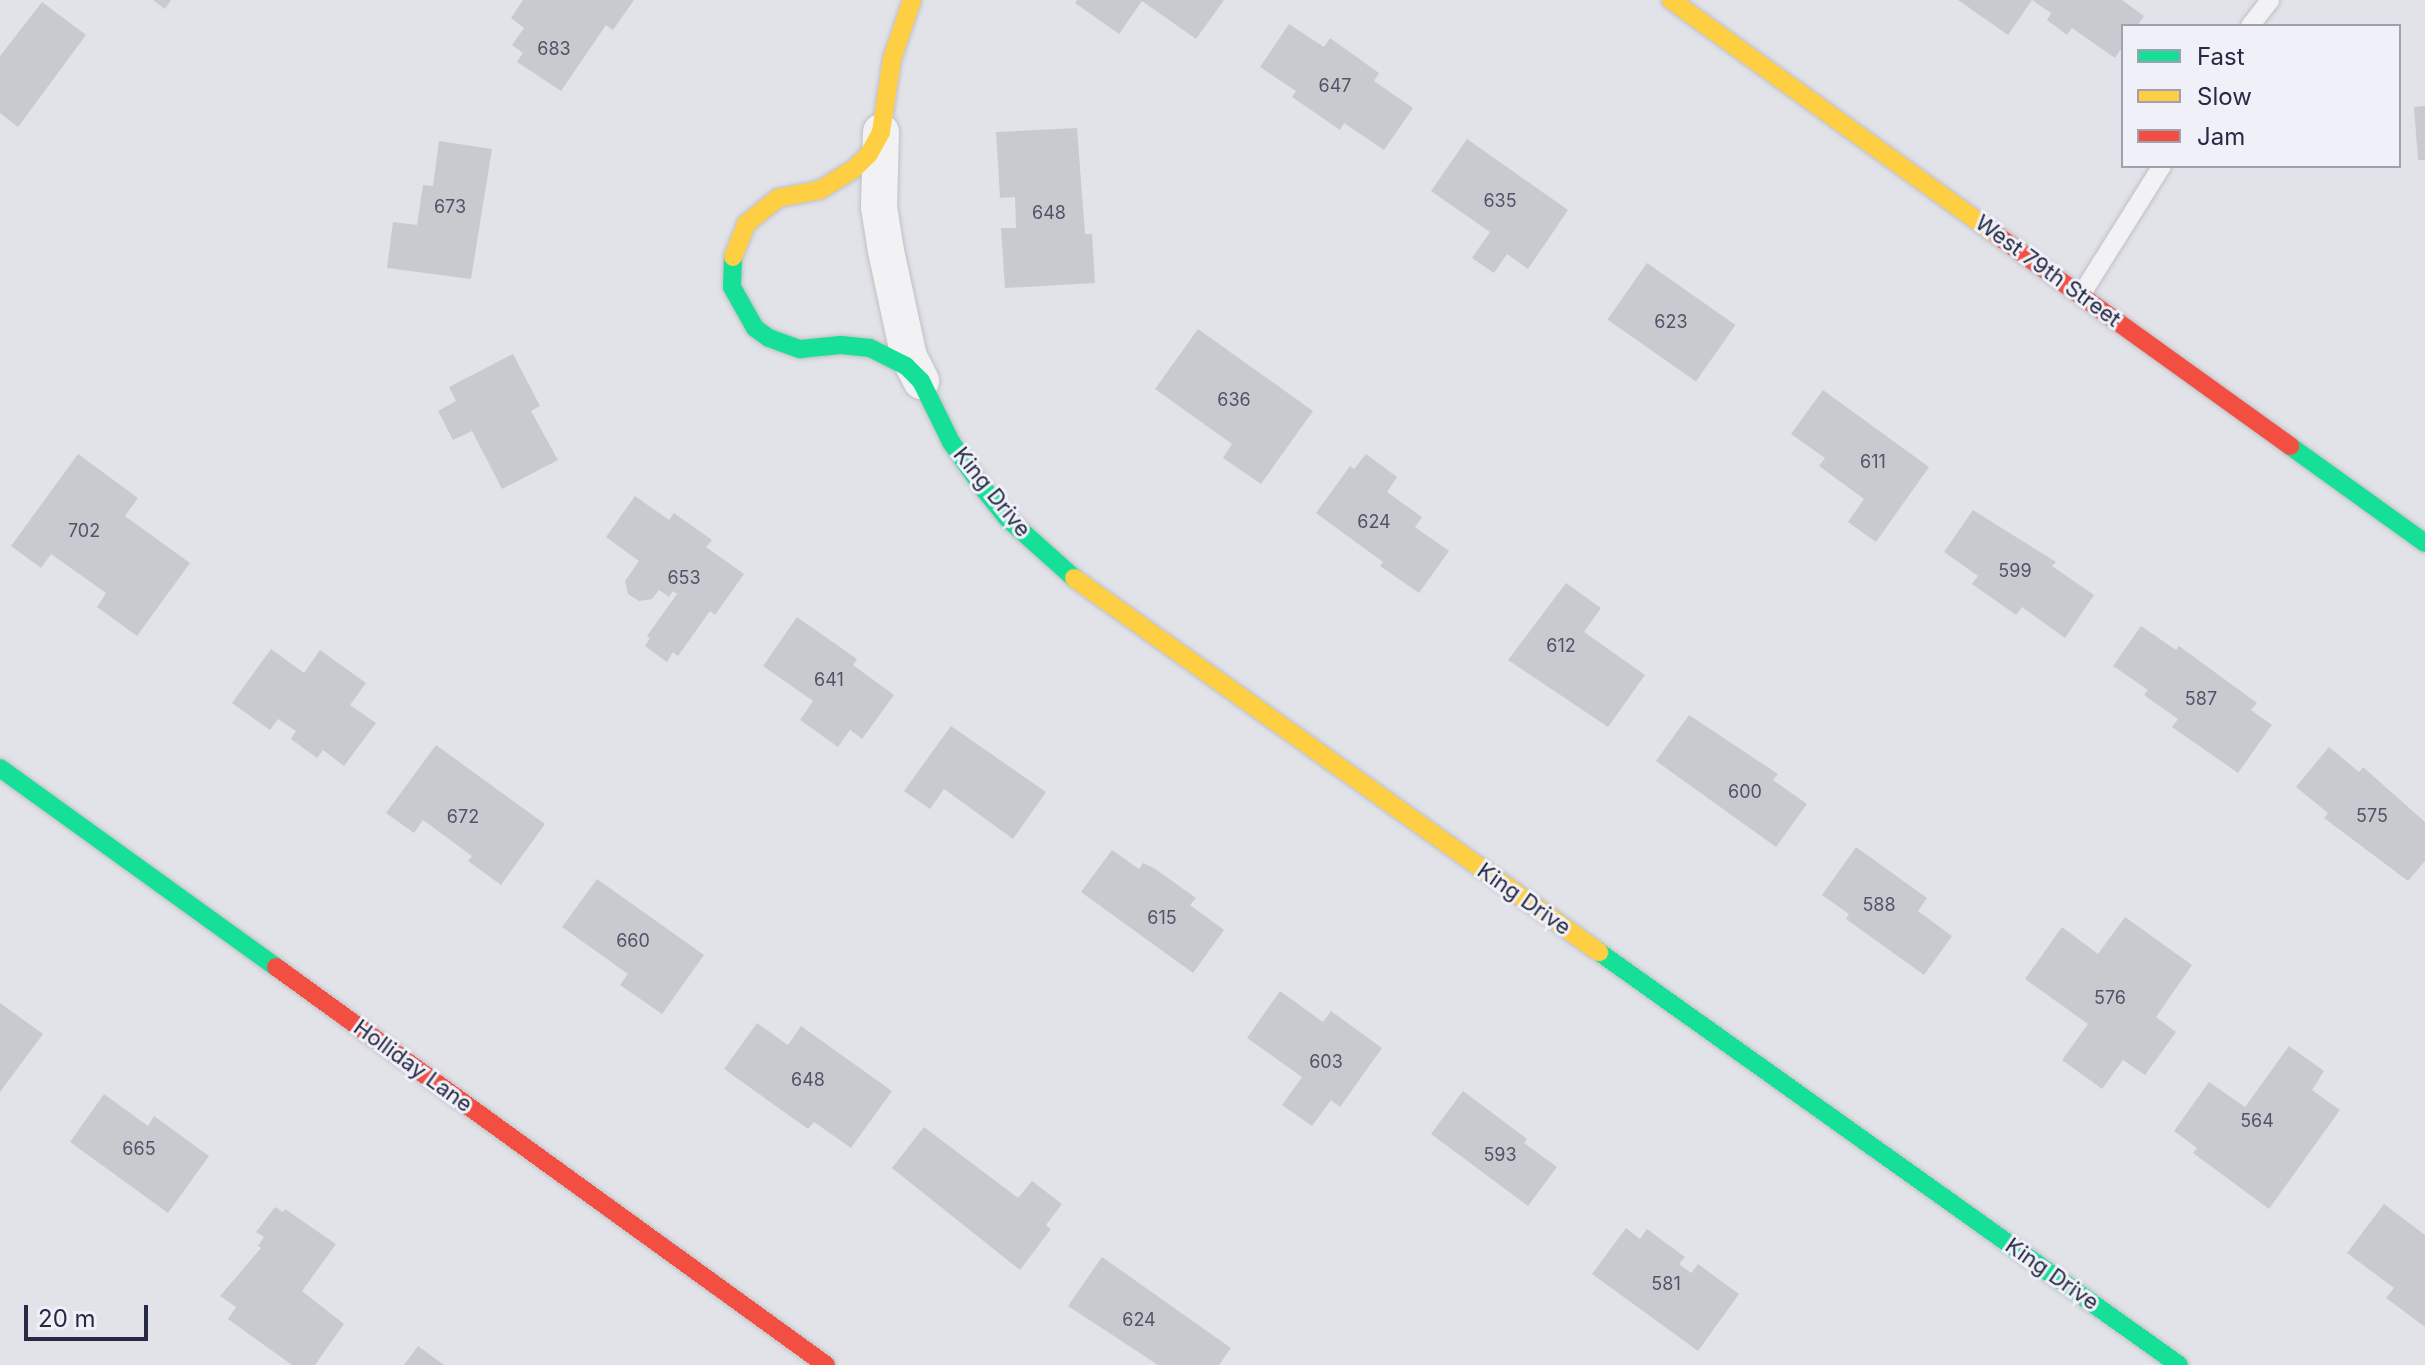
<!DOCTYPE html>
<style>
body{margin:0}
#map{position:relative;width:2425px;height:1365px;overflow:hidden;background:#e2e3e8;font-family:Inter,sans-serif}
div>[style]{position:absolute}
.building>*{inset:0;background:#c9cad0;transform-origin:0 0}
.roads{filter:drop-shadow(0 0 2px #bfc0c6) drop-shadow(0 0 2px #bfc0c6)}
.lane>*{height:18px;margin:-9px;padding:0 9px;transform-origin:9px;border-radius:9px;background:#f2f2f4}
.street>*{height:36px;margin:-18px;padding:0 18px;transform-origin:18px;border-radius:18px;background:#f2f2f4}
.fast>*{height:18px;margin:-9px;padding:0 9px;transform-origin:9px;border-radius:9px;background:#16e098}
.slow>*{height:18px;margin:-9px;padding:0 9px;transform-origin:9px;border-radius:9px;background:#ffcf43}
.jam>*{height:18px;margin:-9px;padding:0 9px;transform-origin:9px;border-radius:9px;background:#f24e42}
span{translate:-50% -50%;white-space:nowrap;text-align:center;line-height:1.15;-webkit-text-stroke:6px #f0f1f8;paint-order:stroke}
.number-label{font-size:18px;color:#505468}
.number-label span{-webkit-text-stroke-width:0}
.street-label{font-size:22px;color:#262a44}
.legend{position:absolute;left:2121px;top:24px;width:280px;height:144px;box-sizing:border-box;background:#f0f1f8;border:2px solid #9fa1b0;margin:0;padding:10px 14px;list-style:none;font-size:24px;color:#262a44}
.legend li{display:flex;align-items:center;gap:16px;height:40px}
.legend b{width:40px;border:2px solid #9fa1b0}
.scale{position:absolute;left:24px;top:1305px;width:124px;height:36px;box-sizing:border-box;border:4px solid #262a44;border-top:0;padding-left:10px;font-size:24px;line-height:28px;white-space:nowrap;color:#262a44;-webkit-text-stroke:6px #f0f1f8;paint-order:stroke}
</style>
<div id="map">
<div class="building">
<i style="clip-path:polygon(153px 0,171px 0,165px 9px)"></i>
<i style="clip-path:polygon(523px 0,634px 0,613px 30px,606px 25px,561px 91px,517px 62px,523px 53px,512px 45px,524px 28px,511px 18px)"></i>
<i style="clip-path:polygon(1077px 0,1224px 0,1196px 39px,1142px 1px,1119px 34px,1075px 3px)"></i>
<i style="clip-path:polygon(1958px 0,2122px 0,2144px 16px,2137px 26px,2123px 26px,2123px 46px,2115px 58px,2072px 28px,2067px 35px,2047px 20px,2051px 13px,2032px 0,2008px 35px)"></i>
<i style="clip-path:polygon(42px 2px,86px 35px,18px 127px,0 113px,0 56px)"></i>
<i style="clip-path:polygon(1289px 24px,1324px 47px,1330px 38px,1379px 73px,1374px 81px,1413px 108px,1384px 150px,1344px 123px,1340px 130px,1292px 97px,1296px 91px,1260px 67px)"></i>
<i style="clip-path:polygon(2425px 106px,2425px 160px,2418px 160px,2414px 107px)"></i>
<i style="clip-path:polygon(1077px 128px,1085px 234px,1092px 234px,1095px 283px,1005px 288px,1001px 228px,1016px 228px,1015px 197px,1000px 198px,996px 132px)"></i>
<i style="clip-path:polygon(1467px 139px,1568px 210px,1528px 269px,1507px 254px,1494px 273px,1472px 258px,1490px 232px,1431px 191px)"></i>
<i style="clip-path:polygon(439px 141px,492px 149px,471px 279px,387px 268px,393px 222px,417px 225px,423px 185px,433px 186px)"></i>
<i style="left:1647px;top:263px;width:108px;height:69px;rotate:35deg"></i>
<i style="clip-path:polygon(1198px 329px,1313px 411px,1261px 484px,1223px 458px,1232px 444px,1155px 389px)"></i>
<i style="clip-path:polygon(513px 354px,540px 406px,531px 411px,558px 460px,502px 489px,472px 431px,453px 440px,438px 411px,456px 401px,449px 387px)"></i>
<i style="clip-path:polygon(1823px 390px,1929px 467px,1876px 542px,1848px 522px,1864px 499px,1819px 466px,1825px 458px,1791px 434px)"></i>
<i style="clip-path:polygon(78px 454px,138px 498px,125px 516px,190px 563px,137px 636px,97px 607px,106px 593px,51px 554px,41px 568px,11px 546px)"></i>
<i style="clip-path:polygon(1366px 454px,1397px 477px,1387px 492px,1422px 517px,1415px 527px,1449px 551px,1419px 593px,1380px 566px,1383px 562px,1316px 513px,1350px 466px,1354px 469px)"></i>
<i style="clip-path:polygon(635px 496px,669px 520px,674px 513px,712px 540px,706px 547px,744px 574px,715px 615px,710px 611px,678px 656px,673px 652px,667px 662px,645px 646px,650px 638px,647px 636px,677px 594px,673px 591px,669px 597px,659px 590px,652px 599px,639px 601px,628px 594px,625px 581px,639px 561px,606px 537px)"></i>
<i style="clip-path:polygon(1973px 510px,2056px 562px,2052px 566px,2094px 595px,2065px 638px,2022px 607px,2016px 615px,1972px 584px,1978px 576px,1944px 552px)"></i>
<i style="clip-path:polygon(1566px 583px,1601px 608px,1584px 632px,1645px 675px,1608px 727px,1508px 660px)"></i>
<i style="clip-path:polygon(797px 617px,857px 659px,853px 665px,894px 695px,862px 739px,850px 730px,838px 747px,800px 720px,813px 701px,763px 666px)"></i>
<i style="clip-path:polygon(2141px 626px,2176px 650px,2179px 646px,2257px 703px,2251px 710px,2272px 725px,2238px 773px,2172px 727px,2178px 719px,2144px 695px,2148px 690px,2113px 666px)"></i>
<i style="clip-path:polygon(271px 649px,304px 673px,320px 650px,366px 683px,350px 705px,376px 723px,344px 766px,323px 750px,317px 758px,291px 739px,296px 731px,278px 719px,270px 730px,232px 703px)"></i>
<i style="clip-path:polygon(1689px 715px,1778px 774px,1773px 780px,1807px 804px,1776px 847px,1656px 761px)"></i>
<i style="clip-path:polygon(951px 726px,1046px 792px,1013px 839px,944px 789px,930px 809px,904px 791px)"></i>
<i style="clip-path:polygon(436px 745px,545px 824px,501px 885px,468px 861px,472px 856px,423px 820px,414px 833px,386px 813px)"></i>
<i style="clip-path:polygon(2329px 747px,2359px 772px,2363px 767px,2425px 822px,2425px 861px,2408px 881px,2324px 818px,2328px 813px,2296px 787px)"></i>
<i style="clip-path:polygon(1856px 847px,1927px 898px,1918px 911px,1952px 936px,1924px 975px,1846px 919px,1849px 914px,1822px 895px)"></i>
<i style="clip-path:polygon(1112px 850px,1139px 869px,1143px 863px,1154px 868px,1196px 898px,1190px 905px,1224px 930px,1193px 973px,1081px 892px)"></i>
<i style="clip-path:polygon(597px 879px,704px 955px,662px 1014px,620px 985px,628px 974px,562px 927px)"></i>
<i style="clip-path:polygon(2125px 917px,2192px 965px,2156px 1017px,2176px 1032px,2145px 1075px,2123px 1060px,2102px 1089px,2062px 1060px,2088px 1024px,2025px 979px,2062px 927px,2098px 954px)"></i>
<i style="clip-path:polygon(1280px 991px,1323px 1022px,1331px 1011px,1382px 1048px,1340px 1107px,1331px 1100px,1312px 1126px,1282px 1105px,1302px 1077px,1247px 1038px)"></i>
<i style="clip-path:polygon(0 1003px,43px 1034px,0 1092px)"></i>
<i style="clip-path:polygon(757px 1023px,788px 1045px,801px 1026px,892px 1091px,851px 1148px,814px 1122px,808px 1129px,724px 1069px)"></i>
<i style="clip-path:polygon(2289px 1046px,2324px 1071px,2312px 1090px,2340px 1110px,2269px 1209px,2193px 1153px,2197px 1148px,2174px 1131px,2209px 1082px,2245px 1107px)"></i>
<i style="clip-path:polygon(1463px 1091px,1527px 1139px,1524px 1143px,1557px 1167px,1528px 1206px,1431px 1134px)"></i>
<i style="clip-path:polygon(104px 1094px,148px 1126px,154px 1116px,209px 1156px,168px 1213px,70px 1142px)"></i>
<i style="clip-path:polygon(924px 1127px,1018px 1198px,1032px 1181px,1062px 1204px,1046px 1225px,1051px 1229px,1020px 1270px,892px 1168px)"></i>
<i style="clip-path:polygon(2384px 1204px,2425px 1235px,2425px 1327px,2386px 1298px,2394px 1288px,2347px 1253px)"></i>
<i style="clip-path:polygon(275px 1207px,283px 1212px,285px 1209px,336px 1244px,302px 1291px,344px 1324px,315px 1365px,292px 1365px,228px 1319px,236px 1307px,220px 1296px,261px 1248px,258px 1246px,264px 1237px,256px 1232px)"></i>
<i style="clip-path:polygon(1626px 1228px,1640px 1239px,1647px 1229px,1685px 1257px,1679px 1264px,1691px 1273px,1698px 1264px,1739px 1294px,1698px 1351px,1592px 1274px)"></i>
<i style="clip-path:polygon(1102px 1257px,1231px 1348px,1219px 1365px,1158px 1365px,1068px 1306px)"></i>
<i style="clip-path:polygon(418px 1346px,444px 1365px,404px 1365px)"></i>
</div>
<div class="roads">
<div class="lane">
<i style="left:2250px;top:26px;width:33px;rotate:-52deg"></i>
<i style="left:2081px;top:295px;width:152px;rotate:-57.9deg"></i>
</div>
<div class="street">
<i style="left:881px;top:132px;width:75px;rotate:91.5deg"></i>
<i style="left:879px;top:207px;width:45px;rotate:81deg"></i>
<i style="left:886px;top:251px;width:108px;rotate:77.8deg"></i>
<i style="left:909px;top:357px;width:27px;rotate:63deg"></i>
</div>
<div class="fast">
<i style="left:733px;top:257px;width:30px;rotate:92deg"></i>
<i style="left:732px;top:287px;width:47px;rotate:60.7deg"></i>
<i style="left:755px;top:328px;width:17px;rotate:36deg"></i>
<i style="left:769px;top:338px;width:33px;rotate:20deg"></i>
<i style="left:800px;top:349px;width:41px;rotate:-5.6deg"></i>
<i style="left:841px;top:345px;width:29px;rotate:6deg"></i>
<i style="left:870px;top:348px;width:40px;rotate:26.6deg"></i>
<i style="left:906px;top:366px;width:21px;rotate:45deg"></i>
<i style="left:921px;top:381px;width:68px;rotate:63.8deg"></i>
<i style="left:951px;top:442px;width:56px;rotate:55.2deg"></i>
<i style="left:983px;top:488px;width:38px;rotate:51deg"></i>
<i style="left:1007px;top:518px;width:90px;rotate:41.8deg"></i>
<i style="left:2290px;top:446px;width:166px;rotate:35.7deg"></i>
<i style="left:0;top:768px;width:340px;rotate:35.8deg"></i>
<i style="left:1599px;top:952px;width:712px;rotate:35.45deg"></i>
</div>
<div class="slow">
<i style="left:1671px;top:0;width:403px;rotate:35.8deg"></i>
<i style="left:733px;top:257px;width:35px;rotate:-68deg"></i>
<i style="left:746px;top:224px;width:41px;rotate:-39.1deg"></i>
<i style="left:778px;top:198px;width:43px;rotate:-10.8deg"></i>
<i style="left:820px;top:190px;width:40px;rotate:-32deg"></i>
<i style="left:854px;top:169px;width:21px;rotate:-45deg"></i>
<i style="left:869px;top:154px;width:25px;rotate:-61deg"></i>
<i style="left:881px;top:132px;width:74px;rotate:-81.4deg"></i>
<i style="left:892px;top:59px;width:62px;rotate:-71.3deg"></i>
<i style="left:1074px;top:578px;width:645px;rotate:35.47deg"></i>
</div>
<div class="jam">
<i style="left:1998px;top:236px;width:360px;rotate:35.7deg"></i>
<i style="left:276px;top:967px;width:679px;rotate:35.89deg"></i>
</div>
</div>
<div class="number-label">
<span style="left:554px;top:49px">683</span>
<span style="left:1335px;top:86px">647</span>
<span style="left:1500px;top:201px">635</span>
<span style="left:450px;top:207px">673</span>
<span style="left:1049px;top:213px">648</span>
<span style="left:1671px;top:322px">623</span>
<span style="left:1234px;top:400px">636</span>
<span style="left:1873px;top:462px">611</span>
<span style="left:1374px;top:522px">624</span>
<span style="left:84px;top:531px">702</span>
<span style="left:2015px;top:571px">599</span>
<span style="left:684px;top:578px">653</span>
<span style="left:1561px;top:646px">612</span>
<span style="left:829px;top:680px">641</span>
<span style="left:2201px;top:699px">587</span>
<span style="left:1745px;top:792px">600</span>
<span style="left:2372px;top:816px">575</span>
<span style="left:463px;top:817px">672</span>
<span style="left:1879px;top:905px">588</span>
<span style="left:1162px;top:918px">615</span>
<span style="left:633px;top:941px">660</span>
<span style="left:2110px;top:998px">576</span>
<span style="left:1326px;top:1062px">603</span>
<span style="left:808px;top:1080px">648</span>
<span style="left:2257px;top:1121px">564</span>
<span style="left:139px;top:1149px">665</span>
<span style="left:1500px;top:1155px">593</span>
<span style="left:1666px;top:1284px">581</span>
<span style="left:1139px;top:1320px">624</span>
</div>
<div class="street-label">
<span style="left:2048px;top:271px;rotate:36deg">West 79th Street</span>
<span style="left:992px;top:492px;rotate:51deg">King Drive</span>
<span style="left:1524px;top:899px;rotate:35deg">King Drive</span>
<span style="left:413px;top:1066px;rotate:36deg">Holliday Lane</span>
<span style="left:2052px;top:1274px;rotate:35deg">King Drive</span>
</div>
<ul class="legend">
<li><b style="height:10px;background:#16e098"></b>Fast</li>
<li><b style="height:10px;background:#ffcf43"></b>Slow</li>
<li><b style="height:10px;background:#f24e42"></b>Jam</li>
</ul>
<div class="scale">20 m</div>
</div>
